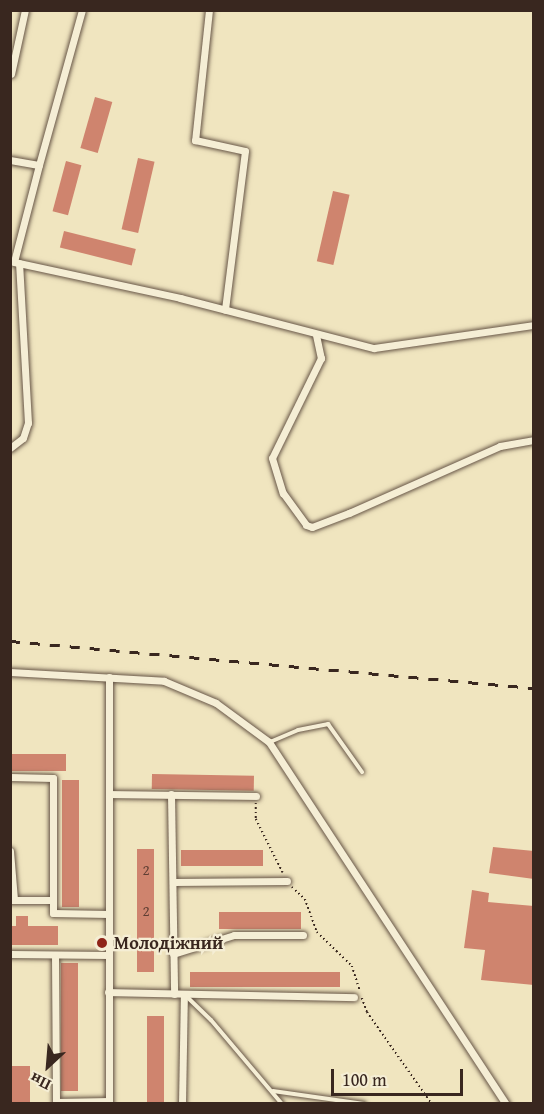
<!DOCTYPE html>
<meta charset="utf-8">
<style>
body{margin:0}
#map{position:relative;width:544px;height:1114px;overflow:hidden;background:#f0e5bf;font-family:"Gentium Book Plus",serif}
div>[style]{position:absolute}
.building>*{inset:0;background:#cf846e;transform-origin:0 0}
.path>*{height:1.5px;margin-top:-0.75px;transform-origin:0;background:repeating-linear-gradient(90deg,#39271f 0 1.5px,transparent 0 4.5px)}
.roads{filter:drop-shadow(0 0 2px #675647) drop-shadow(0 0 2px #675647)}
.lane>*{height:4px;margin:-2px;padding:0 2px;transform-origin:2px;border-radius:2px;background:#f5eed5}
.street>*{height:7px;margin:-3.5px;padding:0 3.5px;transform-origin:3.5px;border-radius:3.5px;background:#f5eed5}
.rail>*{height:3px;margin-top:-1.5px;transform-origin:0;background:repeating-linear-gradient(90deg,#39271f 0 10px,transparent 0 20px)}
.dots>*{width:16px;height:16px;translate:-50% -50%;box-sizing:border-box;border:3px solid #f5eed5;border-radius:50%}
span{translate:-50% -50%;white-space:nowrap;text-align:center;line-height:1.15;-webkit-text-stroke:4.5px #f5eed5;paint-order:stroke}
.number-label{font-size:15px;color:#5e3e33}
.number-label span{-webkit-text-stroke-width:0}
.poi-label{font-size:18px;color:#39271f;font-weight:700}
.left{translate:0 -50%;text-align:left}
.frame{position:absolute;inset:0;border:12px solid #39271f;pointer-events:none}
.north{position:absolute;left:18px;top:1036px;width:60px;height:60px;-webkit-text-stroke:4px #f5eed5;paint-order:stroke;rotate:206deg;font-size:16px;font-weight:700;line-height:24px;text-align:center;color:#39271f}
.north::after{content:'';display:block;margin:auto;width:21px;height:27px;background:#39271f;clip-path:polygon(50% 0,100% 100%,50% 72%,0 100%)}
.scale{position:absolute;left:331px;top:1069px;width:132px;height:27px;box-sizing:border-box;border:3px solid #39271f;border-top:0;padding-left:8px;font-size:18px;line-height:21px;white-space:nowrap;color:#39271f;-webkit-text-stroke:4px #f5eed5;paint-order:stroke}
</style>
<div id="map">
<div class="building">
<i style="left:95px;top:97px;width:18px;height:53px;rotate:16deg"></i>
<i style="left:138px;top:158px;width:17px;height:73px;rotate:13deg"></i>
<i style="left:66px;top:161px;width:16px;height:52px;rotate:15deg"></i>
<i style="left:333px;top:191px;width:17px;height:72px;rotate:13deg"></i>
<i style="left:64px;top:231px;width:74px;height:17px;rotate:14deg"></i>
<i style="left:10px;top:754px;width:56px;height:17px"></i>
<i style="left:152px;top:774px;width:102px;height:15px;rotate:1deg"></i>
<i style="left:62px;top:780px;width:17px;height:127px"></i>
<i style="clip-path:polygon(493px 847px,534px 851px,534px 879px,489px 873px)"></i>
<i style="left:137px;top:849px;width:17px;height:123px"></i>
<i style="left:181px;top:850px;width:82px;height:16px"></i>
<i style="clip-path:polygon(472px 890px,489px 893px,488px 902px,534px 906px,534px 985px,481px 980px,485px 950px,464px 948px)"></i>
<i style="left:219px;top:912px;width:82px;height:17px"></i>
<i style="clip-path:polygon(16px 916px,28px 916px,28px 926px,58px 926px,58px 945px,10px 945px,10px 926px,16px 926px)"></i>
<i style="left:61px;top:963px;width:17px;height:128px"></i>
<i style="left:340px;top:972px;width:15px;height:150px;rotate:90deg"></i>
<i style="left:147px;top:1016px;width:17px;height:88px"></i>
<i style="left:10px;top:1066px;width:20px;height:38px"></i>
</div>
<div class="path">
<i style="left:256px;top:803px;width:16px;rotate:90deg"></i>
<i style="left:256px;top:819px;width:60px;rotate:63.4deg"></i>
<i style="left:292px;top:887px;width:18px;rotate:43deg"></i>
<i style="left:305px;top:899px;width:35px;rotate:70deg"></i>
<i style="left:317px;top:932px;width:49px;rotate:44.2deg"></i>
<i style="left:352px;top:966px;width:25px;rotate:72deg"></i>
<i style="left:362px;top:998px;width:15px;rotate:70deg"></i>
<i style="left:367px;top:1012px;width:113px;rotate:54.8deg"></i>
</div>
<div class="roads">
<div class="lane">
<i style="left:270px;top:742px;width:30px;rotate:-23deg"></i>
<i style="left:298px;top:730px;width:31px;rotate:-11deg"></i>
<i style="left:328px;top:724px;width:59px;rotate:54.7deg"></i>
<i style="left:185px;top:995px;width:36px;rotate:44deg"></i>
<i style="left:211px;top:1020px;width:110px;rotate:49.8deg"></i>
<i style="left:273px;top:1091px;width:92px;rotate:8.1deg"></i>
</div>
<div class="street">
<i style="left:209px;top:10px;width:131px;rotate:96.1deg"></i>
<i style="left:195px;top:140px;width:51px;rotate:12.4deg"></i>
<i style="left:245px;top:151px;width:160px;rotate:97.2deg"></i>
<i style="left:11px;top:74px;width:66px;rotate:-77.7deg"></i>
<i style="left:10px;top:160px;width:29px;rotate:10deg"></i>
<i style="left:39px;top:165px;width:100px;rotate:104.5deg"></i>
<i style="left:14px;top:262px;width:170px;rotate:12.2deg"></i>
<i style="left:180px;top:298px;width:200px;rotate:14.5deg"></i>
<i style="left:374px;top:348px;width:162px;rotate:-8.2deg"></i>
<i style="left:39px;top:165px;width:161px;rotate:-74.5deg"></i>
<i style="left:316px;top:335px;width:24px;rotate:78deg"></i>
<i style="left:321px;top:358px;width:111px;rotate:116.1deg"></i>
<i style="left:272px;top:458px;width:37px;rotate:73deg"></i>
<i style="left:283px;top:493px;width:39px;rotate:54deg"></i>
<i style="left:306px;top:525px;width:6px;rotate:18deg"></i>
<i style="left:312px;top:527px;width:40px;rotate:-21deg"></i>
<i style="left:349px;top:513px;width:165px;rotate:-23.9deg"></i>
<i style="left:500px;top:446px;width:35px;rotate:-10deg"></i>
<i style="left:10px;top:448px;width:16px;rotate:-38deg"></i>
<i style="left:23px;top:438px;width:16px;rotate:-72deg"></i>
<i style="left:28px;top:423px;width:160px;rotate:-93.2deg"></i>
<i style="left:10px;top:672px;width:154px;rotate:3.3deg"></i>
<i style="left:164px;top:681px;width:56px;rotate:22.9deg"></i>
<i style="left:216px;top:703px;width:66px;rotate:36.3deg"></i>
<i style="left:269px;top:742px;width:433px;rotate:56.8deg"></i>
<i style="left:10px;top:777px;width:43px;rotate:1.3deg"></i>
<i style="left:53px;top:778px;width:135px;rotate:90deg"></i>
<i style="left:53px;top:913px;width:56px;rotate:1deg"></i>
<i style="left:109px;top:794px;width:147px;rotate:0.8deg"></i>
<i style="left:171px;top:794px;width:200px;rotate:89.1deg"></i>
<i style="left:10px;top:851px;width:49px;rotate:85.3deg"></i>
<i style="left:173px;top:882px;width:114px;rotate:-0.5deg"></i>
<i style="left:10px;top:900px;width:43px"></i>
<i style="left:10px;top:954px;width:99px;rotate:0.6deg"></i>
<i style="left:173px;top:954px;width:64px;rotate:-17.3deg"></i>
<i style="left:234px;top:935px;width:69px"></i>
<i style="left:55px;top:955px;width:147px;rotate:89.6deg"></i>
<i style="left:56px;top:1102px;width:53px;rotate:-1.1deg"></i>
<i style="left:108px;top:992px;width:246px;rotate:1.2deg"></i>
<i style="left:109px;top:1104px;width:427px;rotate:-90deg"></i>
<i style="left:182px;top:1104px;width:110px;rotate:-89deg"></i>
</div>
</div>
<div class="rail">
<i style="left:10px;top:641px;width:526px;rotate:5.13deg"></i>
</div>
<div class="dots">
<i style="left:102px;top:943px;background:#8f2418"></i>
</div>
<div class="number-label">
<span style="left:146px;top:870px">2</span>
<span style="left:146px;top:911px">2</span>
</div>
<div class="poi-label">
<span class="left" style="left:114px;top:943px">Молодіжний</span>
</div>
<div class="frame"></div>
<div class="north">Пн</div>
<div class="scale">100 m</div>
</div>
